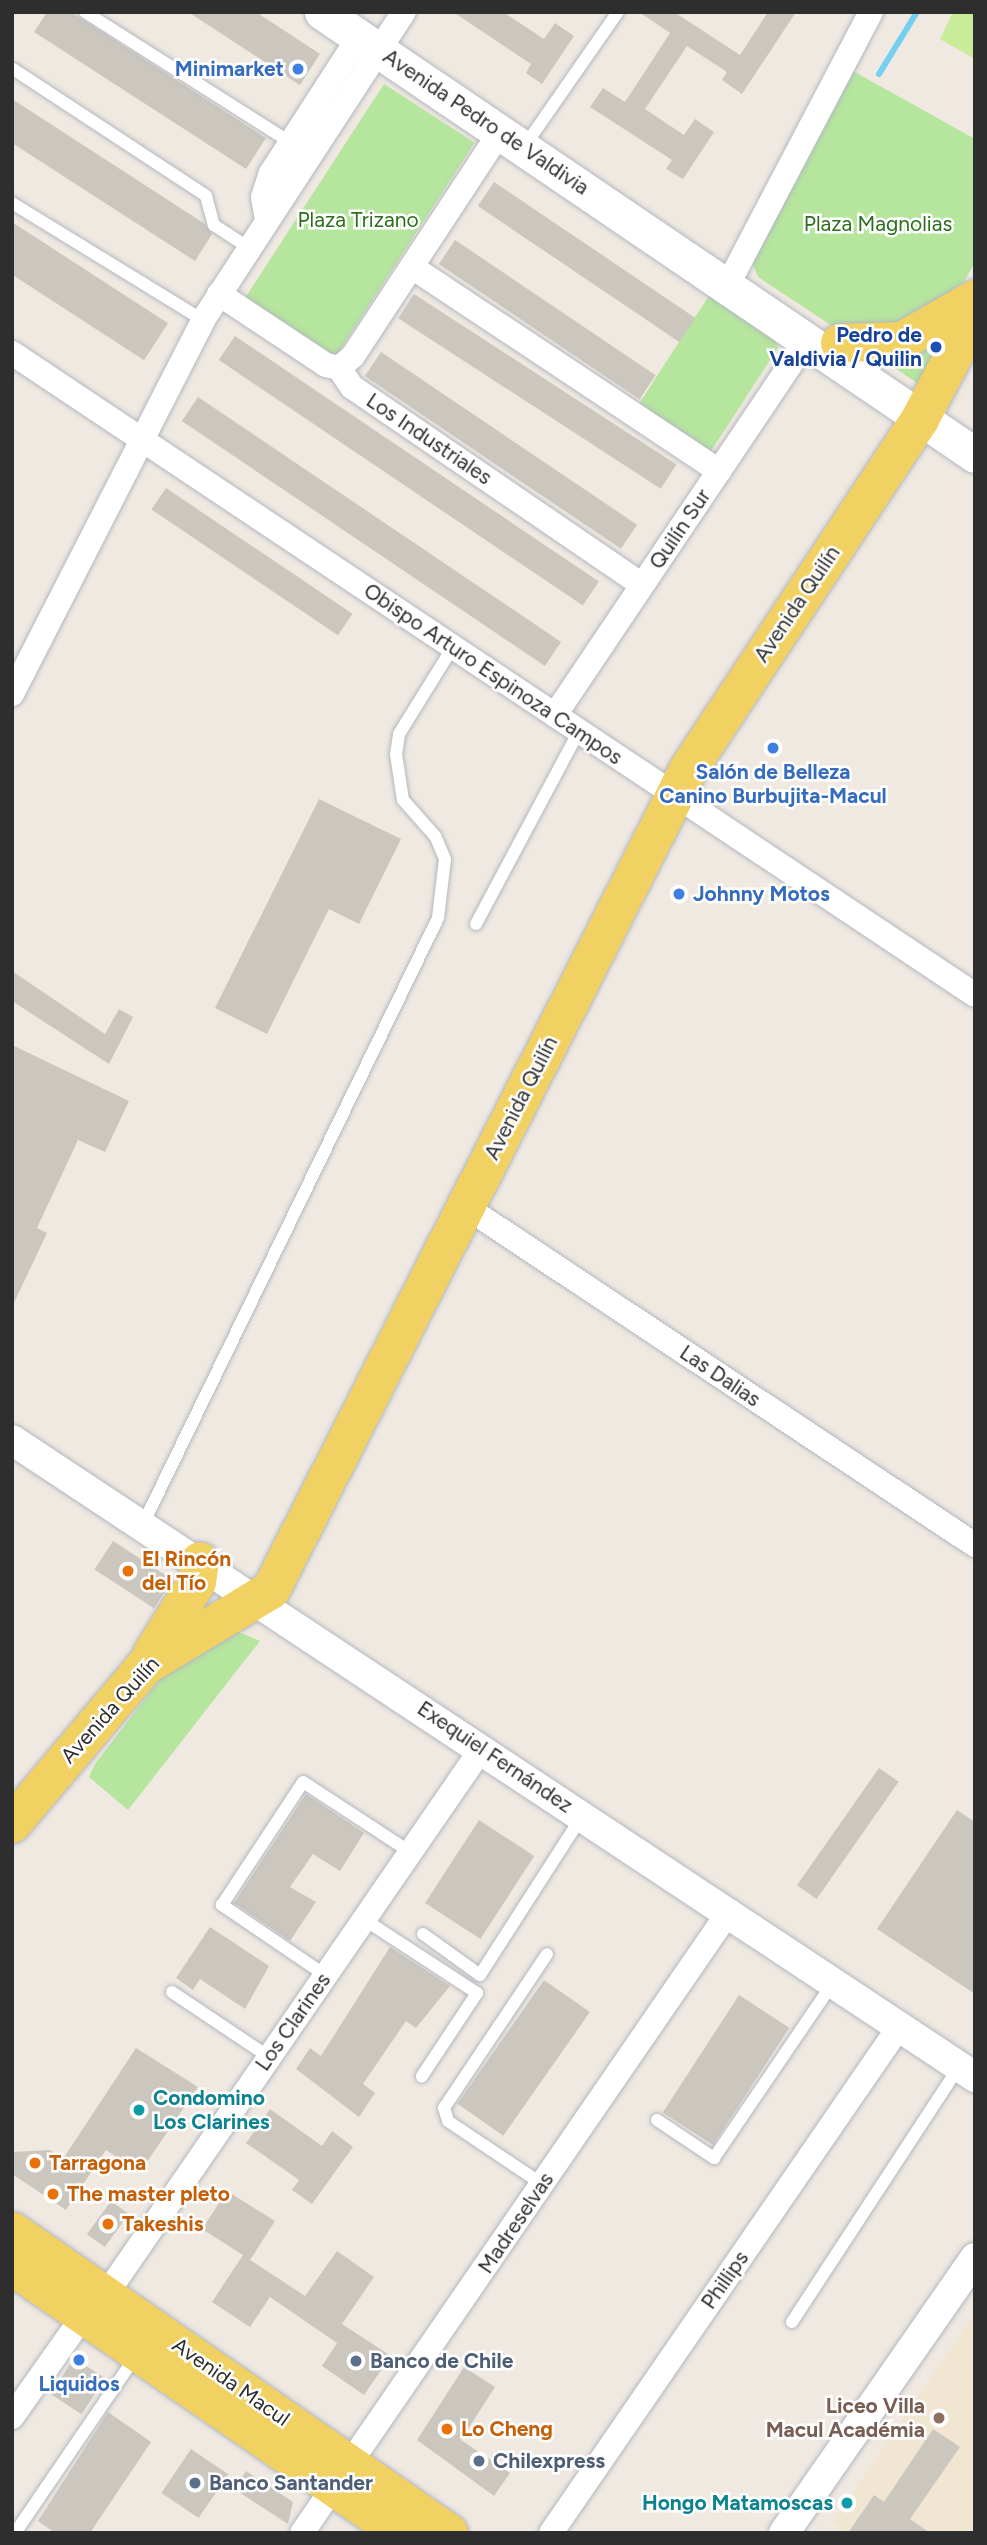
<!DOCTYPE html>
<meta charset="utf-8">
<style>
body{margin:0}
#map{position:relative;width:987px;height:2545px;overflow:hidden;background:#efe9e1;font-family:Figtree,sans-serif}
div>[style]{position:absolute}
.education>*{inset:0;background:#f0e6d1}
.green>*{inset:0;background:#b6e59e;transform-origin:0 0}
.pitch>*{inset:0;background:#c9ec9a}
.stream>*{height:6px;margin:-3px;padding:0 3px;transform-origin:3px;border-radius:3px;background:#75cff0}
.building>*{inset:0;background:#cbc7bf;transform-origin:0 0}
.roads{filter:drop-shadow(0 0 2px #b4b7c1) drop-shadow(0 0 2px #b4b7c1)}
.service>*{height:12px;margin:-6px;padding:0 6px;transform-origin:6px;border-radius:6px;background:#fff}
.minor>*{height:24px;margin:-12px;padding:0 12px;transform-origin:12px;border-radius:12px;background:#fff}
.tertiary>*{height:30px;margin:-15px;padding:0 15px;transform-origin:15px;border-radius:15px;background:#fff}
.secondary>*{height:35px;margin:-17.5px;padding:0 17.5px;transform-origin:17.5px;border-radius:17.5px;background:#fff}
.primary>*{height:38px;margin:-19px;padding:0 19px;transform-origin:19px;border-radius:19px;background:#f2d163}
.dots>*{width:19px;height:19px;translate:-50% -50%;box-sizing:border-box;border:4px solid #fff;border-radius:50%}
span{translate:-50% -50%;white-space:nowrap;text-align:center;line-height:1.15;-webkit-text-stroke:5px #fff;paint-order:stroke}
.shop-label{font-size:21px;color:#366cbe;font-weight:700}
.right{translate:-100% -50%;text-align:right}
.left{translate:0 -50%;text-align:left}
.street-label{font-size:21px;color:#2e2e2e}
.park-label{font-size:21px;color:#2c6e1b}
.transit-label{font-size:21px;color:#164399;font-weight:700}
.food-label{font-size:21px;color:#c56008;font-weight:700}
.culture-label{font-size:21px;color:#0d838f;font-weight:700}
.service-label{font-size:21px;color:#4e5e75;font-weight:700}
.education-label{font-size:21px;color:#785e54;font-weight:700}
.frame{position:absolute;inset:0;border:14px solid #2e2e2e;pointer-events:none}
</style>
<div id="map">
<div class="education">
<i style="clip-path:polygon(975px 2313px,975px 2533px,847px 2533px,832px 2523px)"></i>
</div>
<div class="green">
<i style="clip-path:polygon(853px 71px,975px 139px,975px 262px,964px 282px,882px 338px,849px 337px,758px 277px,750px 257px)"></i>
<i style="left:384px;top:84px;width:108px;height:257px;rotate:33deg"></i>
<i style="clip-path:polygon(712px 291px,772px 330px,778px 348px,709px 454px,637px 407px)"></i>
<i style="clip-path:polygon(959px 312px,920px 385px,873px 353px)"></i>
<i style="clip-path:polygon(236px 1631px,260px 1641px,128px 1810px,89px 1777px,95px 1764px,161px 1678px)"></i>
</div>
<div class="pitch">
<i style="clip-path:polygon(953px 12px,975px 12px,975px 59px,940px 39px)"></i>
</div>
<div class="stream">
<i style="left:879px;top:74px;width:73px;rotate:-58.5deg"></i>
</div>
<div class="building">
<i style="clip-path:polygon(47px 12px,71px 12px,266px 138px,246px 169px,34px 32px)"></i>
<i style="clip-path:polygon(188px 12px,256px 12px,320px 54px,300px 85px)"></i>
<i style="clip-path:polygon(453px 12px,503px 12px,544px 39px,555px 23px,574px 36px,542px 84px,526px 73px,531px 64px)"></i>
<i style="clip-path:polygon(639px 12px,674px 12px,740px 55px,768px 12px,796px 12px,742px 94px,722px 80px,727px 72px,687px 46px,645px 109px,684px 135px,695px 119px,714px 132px,683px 179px,666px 169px,672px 160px,590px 107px,603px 88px,625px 102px,670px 33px)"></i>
<i style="clip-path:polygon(12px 99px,205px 224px,212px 234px,195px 261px,12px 143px)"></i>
<i style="left:494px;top:182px;width:243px;height:29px;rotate:34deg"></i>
<i style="left:12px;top:222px;width:186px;height:44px;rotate:33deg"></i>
<i style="left:455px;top:240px;width:242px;height:29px;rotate:34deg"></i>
<i style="left:414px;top:294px;width:313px;height:29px;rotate:33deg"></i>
<i style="left:235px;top:336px;width:439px;height:29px;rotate:34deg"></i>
<i style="left:381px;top:352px;width:309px;height:29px;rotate:34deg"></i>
<i style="left:198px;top:397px;width:438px;height:29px;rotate:34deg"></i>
<i style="left:166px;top:488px;width:225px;height:26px;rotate:34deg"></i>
<i style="clip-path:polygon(319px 799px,401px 839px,359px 924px,329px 909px,267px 1034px,215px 1008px)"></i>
<i style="clip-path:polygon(12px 971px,105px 1034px,119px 1009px,133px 1017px,109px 1064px,12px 1001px)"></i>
<i style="clip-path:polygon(12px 1045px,129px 1101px,105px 1152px,78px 1140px,37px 1228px,47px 1233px,12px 1307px)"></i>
<i style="left:113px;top:1541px;width:71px;height:34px;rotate:33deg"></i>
<i style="left:879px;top:1768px;width:24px;height:143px;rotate:35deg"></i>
<i style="clip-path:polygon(306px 1794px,364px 1833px,340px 1871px,313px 1854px,290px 1887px,316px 1902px,290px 1941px,234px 1903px)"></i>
<i style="clip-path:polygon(957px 1810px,975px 1822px,975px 1994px,877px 1929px)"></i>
<i style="left:479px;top:1820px;width:66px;height:99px;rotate:33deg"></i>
<i style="clip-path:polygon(210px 1927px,269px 1966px,245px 2009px,200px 1979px,193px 1990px,176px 1978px)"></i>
<i style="clip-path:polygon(390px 1947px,450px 1986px,416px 2028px,406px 2021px,363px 2084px,375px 2093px,359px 2117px,296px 2069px,310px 2048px,321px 2056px)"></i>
<i style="left:544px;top:1980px;width:56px;height:151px;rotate:35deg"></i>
<i style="left:739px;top:1995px;width:60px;height:140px;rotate:33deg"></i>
<i style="clip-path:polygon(136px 2048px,198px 2087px,140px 2172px,106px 2150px,66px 2210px,12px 2174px,12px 2152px,50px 2150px,63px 2159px)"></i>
<i style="clip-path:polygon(270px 2109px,322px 2146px,332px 2131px,353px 2147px,312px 2204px,292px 2190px,299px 2180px,246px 2143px)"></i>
<i style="clip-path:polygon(227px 2191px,275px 2221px,250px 2260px,305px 2296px,337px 2251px,374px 2277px,342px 2324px,391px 2356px,364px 2395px,322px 2366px,337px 2343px,270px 2297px,250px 2327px,212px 2302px,243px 2255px,202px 2229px)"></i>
<i style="left:111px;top:2201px;width:22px;height:41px;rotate:36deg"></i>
<i style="left:74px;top:2358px;width:37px;height:43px;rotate:33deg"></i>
<i style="clip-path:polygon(464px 2367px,495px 2387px,461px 2440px,510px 2473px,494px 2496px,417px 2440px)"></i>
<i style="clip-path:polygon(108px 2412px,151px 2442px,90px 2533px,55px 2533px,38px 2521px)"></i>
<i style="clip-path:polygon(933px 2429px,960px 2447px,910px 2519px,930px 2533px,848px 2533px,874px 2495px,884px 2502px)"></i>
<i style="left:191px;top:2449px;width:45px;height:53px;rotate:34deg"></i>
<i style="clip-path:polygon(246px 2471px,293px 2502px,288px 2524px,234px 2489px)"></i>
</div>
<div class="roads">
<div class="service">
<i style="left:85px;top:12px;width:243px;rotate:32.4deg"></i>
<i style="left:13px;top:69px;width:231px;rotate:33.3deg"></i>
<i style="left:206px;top:196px;width:30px;rotate:75deg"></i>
<i style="left:214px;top:225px;width:42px;rotate:33.3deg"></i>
<i style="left:524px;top:147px;width:165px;rotate:-55.2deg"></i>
<i style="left:12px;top:203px;width:224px;rotate:31.5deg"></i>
<i style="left:476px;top:924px;width:219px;rotate:-61.9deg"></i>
<i style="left:143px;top:1524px;width:674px;rotate:-64.04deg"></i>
<i style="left:438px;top:918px;width:59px;rotate:-83.2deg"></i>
<i style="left:445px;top:859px;width:25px;rotate:-113deg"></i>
<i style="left:435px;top:836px;width:48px;rotate:-131.6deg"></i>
<i style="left:403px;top:800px;width:47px;rotate:-98.7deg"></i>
<i style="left:396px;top:754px;width:20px;rotate:-81deg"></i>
<i style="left:399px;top:734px;width:102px;rotate:-58.2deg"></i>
<i style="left:365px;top:1920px;width:134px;rotate:33.1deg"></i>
<i style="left:477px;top:1993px;width:100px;rotate:123.5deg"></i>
<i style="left:423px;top:1934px;width:70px;rotate:35.7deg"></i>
<i style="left:480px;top:1975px;width:189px;rotate:-57.3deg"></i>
<i style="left:325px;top:1975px;width:125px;rotate:-145.8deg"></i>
<i style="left:222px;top:1905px;width:147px;rotate:-56.6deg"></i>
<i style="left:303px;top:1782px;width:128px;rotate:33.2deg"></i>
<i style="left:172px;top:1992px;width:117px;rotate:33.8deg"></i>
<i style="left:657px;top:2120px;width:69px;rotate:33.7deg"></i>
<i style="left:714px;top:2158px;width:212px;rotate:-55.8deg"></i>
<i style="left:542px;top:2184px;width:113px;rotate:-146.2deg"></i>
<i style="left:448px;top:2121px;width:14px;rotate:-107deg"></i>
<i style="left:444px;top:2108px;width:185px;rotate:-56.2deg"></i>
<i style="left:792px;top:2322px;width:305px;rotate:-56.8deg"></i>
<i style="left:15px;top:2533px;width:213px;rotate:-55.7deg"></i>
</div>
<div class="minor">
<i style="left:267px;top:220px;width:23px;rotate:-100deg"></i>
<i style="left:263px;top:197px;width:25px;rotate:-72deg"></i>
<i style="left:271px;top:173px;width:162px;rotate:-57.1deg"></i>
<i style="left:412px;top:267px;width:369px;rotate:33.6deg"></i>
<i style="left:725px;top:290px;width:314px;rotate:-62.3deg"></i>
<i style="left:219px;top:294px;width:128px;rotate:33.6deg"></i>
<i style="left:326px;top:365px;width:13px;rotate:13deg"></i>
<i style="left:12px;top:353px;width:1157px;rotate:33.69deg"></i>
<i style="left:339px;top:368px;width:23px;rotate:56deg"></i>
<i style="left:352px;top:387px;width:351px;rotate:34.3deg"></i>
<i style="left:339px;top:368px;width:18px;rotate:-41deg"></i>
<i style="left:353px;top:356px;width:268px;rotate:-56.7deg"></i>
<i style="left:12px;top:694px;width:420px;rotate:-62.9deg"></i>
<i style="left:203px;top:320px;width:368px;rotate:-56.9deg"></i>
<i style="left:555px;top:715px;width:448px;rotate:-56.1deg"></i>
<i style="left:466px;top:1207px;width:611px;rotate:33.59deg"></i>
<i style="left:105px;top:2296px;width:665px;rotate:-55.47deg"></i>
<i style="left:12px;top:2417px;width:125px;rotate:-54.8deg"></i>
<i style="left:302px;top:2533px;width:752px;rotate:-55.51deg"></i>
<i style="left:551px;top:2533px;width:614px;rotate:-55.48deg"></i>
</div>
<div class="tertiary">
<i style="left:12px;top:1440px;width:1155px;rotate:33.48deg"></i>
<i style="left:784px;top:2533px;width:335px;rotate:-55.2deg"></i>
</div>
<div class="secondary">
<i style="left:322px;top:12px;width:789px;rotate:34.15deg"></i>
</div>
<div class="primary">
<i style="left:840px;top:343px;width:62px;rotate:-1.8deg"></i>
<i style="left:902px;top:341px;width:84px;rotate:-29.9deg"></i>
<i style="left:152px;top:1654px;width:85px;rotate:-58deg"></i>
<i style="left:197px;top:1582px;width:21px;rotate:-82deg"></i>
<i style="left:12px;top:1824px;width:207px;rotate:-49.9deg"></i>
<i style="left:145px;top:1666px;width:147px;rotate:-31.1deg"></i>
<i style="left:271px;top:1590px;width:920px;rotate:-63.04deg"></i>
<i style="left:688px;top:770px;width:421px;rotate:-56.5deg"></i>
<i style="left:920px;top:419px;width:118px;rotate:-62.1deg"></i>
<i style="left:12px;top:2231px;width:531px;rotate:34.65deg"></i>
<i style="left:12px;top:2266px;width:471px;rotate:34.5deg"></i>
</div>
</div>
<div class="dots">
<i style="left:298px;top:69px;background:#3f7fe0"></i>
<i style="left:936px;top:347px;background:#1a4fb4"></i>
<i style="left:773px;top:748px;background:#3f7fe0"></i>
<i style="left:679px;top:894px;background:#3f7fe0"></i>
<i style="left:128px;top:1571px;background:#e8710a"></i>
<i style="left:139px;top:2110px;background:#0f9aa8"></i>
<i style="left:35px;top:2163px;background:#e8710a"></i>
<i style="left:53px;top:2194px;background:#e8710a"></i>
<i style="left:108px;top:2224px;background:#e8710a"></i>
<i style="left:79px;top:2360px;background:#3f7fe0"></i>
<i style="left:356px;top:2361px;background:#5c6f8a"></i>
<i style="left:939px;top:2418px;background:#8d6e63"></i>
<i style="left:447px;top:2429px;background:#e8710a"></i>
<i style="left:479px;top:2461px;background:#5c6f8a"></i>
<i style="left:195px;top:2483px;background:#5c6f8a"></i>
<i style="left:847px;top:2503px;background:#0f9aa8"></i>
</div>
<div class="shop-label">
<span class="right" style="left:284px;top:69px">Minimarket</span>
<span style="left:773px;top:784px">Salón de Belleza<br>Canino Burbujita-Macul</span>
<span class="left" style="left:693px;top:894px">Johnny Motos</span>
<span style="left:79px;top:2384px">Liquidos</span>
</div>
<div class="street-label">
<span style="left:486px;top:122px;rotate:34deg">Avenida Pedro de Valdivia</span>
<span style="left:429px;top:439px;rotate:34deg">Los Industriales</span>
<span style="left:680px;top:529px;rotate:-56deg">Quilín Sur</span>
<span style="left:797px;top:604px;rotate:-56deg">Avenida Quilín</span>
<span style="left:493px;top:674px;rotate:34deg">Obispo Arturo Espinoza Campos</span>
<span style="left:521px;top:1098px;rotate:-63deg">Avenida Quilín</span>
<span style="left:720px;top:1376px;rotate:34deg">Las Dalias</span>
<span style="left:110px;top:1710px;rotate:-48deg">Avenida Quilín</span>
<span style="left:495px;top:1757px;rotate:34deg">Exequiel Fernández</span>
<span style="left:293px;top:2022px;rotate:-55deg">Los Clarines</span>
<span style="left:516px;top:2223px;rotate:-56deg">Madreselvas</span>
<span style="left:725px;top:2280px;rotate:-55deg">Phillips</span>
<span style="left:231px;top:2382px;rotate:35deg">Avenida Macul</span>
</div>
<div class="park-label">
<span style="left:358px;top:220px">Plaza Trizano</span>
<span style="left:878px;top:224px">Plaza Magnolias</span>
</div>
<div class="transit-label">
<span class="right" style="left:922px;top:347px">Pedro de<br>Valdivia / Quilin</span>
</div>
<div class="food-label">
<span class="left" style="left:142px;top:1571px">El Rincón<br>del Tío</span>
<span class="left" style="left:49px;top:2163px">Tarragona</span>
<span class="left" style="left:67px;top:2194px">The master pleto</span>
<span class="left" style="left:122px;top:2224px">Takeshis</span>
<span class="left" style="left:461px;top:2429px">Lo Cheng</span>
</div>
<div class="culture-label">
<span class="left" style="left:153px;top:2110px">Condomino<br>Los Clarines</span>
<span class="right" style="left:833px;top:2503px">Hongo Matamoscas</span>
</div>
<div class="service-label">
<span class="left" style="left:370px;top:2361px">Banco de Chile</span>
<span class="left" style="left:493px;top:2461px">Chilexpress</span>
<span class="left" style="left:209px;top:2483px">Banco Santander</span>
</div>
<div class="education-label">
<span class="right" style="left:925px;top:2418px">Liceo Villa<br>Macul Académia</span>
</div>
<div class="frame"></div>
</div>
